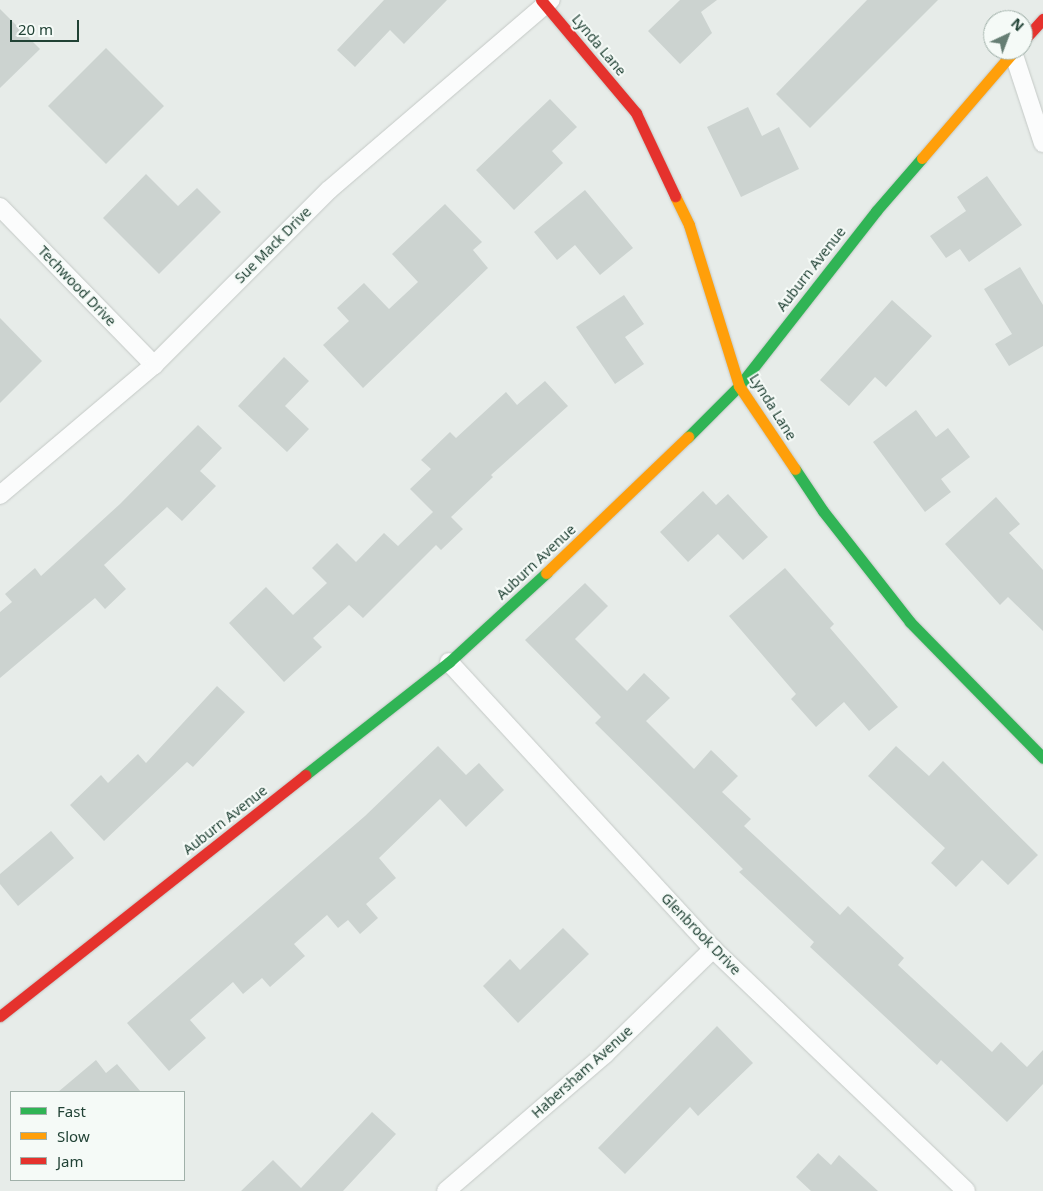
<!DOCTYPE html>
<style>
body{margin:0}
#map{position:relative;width:1043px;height:1191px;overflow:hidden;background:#e7ece9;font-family:"Noto Sans",sans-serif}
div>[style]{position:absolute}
.building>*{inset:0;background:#ccd3d0;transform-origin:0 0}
.roads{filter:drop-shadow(0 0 1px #c4c9c6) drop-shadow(0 0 1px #c4c9c6)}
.street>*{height:18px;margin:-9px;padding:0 9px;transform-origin:9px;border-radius:9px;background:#fbfcfc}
.fast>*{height:11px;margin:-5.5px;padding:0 5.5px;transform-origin:5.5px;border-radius:5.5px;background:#30b455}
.slow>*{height:11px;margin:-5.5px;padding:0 5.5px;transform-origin:5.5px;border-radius:5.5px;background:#ff9f0a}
.jam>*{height:11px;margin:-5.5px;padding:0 5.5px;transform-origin:5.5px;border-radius:5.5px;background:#e5322d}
span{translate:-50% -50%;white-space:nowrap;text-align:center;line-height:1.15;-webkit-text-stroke:4px #f5faf7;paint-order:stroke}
.street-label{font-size:14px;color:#214235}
.legend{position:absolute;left:10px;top:1091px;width:175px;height:90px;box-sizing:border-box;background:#f5faf7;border:1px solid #a0b0a9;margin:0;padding:6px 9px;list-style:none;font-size:15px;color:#214235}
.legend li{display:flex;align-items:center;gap:10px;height:25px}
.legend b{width:25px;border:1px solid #a0b0a9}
.north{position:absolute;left:983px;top:10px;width:50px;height:50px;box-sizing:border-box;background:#f5faf7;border:1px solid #a0b0a9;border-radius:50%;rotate:43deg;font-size:14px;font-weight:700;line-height:20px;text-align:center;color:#214235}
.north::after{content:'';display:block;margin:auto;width:18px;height:22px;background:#667e74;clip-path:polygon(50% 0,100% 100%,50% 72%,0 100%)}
.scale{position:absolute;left:10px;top:20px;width:69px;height:22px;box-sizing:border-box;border:2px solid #214235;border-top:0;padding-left:6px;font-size:15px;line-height:18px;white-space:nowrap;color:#214235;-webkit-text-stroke:4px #f5faf7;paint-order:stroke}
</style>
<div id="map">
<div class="building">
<i style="clip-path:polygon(384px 0,447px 0,404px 44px,390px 30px,355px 67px,337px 50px)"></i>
<i style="clip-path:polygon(680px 0,717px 0,701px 12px,712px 33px,680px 64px,648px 31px)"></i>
<i style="clip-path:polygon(867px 0,938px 0,810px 128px,776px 94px)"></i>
<i style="clip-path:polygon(0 9px,40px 49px,0 88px)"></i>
<i style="left:106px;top:48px;width:82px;height:82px;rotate:45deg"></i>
<i style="clip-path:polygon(550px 99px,577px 127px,552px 151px,563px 163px,514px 210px,476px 170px)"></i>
<i style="clip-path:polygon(748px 107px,762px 136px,779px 127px,799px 169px,741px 197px,707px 127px)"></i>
<i style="clip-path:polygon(146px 174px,178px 206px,197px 188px,221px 212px,159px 274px,103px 218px)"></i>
<i style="clip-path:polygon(987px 176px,1022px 225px,969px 262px,960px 249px,946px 258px,930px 236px,966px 211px,957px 197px)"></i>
<i style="clip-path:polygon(585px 190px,633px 248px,600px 275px,575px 245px,557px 260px,534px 232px)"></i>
<i style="clip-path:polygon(445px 204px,482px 242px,473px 250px,488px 268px,363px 388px,323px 345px,349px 321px,337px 308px,364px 283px,389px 309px,418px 282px,392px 254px)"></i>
<i style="clip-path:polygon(1020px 267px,1043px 305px,1043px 346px,1009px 366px,995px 344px,1012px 334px,984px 289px)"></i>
<i style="clip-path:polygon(624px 295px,644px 324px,625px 337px,644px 364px,615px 384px,576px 327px)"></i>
<i style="clip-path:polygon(892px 300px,932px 336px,886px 387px,875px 377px,849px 406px,820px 380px)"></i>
<i style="clip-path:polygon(0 318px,42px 361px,0 403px)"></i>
<i style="clip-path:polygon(284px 357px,309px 381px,285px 406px,309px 429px,287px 452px,238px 406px)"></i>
<i style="clip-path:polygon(545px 381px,568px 406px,491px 475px,493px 477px,451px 517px,463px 529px,441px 550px,436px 545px,363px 618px,349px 605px,313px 638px,322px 647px,284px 682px,229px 623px,266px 587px,293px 615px,327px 583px,312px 568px,337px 543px,356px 562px,384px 533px,398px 546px,433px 512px,410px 489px,431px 469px,421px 460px,450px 432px,456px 438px,506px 392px,517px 405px)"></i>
<i style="clip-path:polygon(916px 410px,936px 437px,948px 428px,970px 457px,941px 479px,951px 492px,925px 512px,873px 442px)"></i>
<i style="clip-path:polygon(198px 425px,222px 448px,200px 471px,216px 486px,182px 521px,167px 507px,104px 565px,126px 589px,105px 609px,95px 598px,0 678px,0 612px,12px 602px,5px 594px,35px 568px,41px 576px,120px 504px)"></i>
<i style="clip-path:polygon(703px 491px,716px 505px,728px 494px,768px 537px,743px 560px,718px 534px,688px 562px,660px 532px)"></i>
<i style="clip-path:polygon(996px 497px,1020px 524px,1009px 533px,1043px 570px,1043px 631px,1008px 597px,1000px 605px,945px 544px)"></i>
<i style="clip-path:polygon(785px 568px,834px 624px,830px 628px,898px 707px,869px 731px,844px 702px,816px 727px,791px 699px,796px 694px,729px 616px)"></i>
<i style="clip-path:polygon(585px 583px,608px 606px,575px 639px,627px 691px,644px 673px,670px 698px,646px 721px,694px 769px,711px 750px,738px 776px,722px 792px,751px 819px,744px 826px,840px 915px,848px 906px,904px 958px,898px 965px,992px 1052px,1001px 1042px,1027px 1067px,1043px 1050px,1043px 1084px,1007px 1122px,941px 1060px,937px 1065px,810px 947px,814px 942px,739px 872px,743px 869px,595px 723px,601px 717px,525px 640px)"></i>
<i style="clip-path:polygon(217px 686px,245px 712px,193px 767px,187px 762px,104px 841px,70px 805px,101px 775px,108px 783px,138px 754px,146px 763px)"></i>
<i style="clip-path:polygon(438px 746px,466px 775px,479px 763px,504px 790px,466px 827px,440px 799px,379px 858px,396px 878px,366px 904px,378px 918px,360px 934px,348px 920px,338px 928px,327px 915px,294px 944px,305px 956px,270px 987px,262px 978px,243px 994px,233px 982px,190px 1020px,206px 1038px,169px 1071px,127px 1023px,365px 816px)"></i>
<i style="clip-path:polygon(896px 746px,929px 776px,943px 761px,1038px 855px,1008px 885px,982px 860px,956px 887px,931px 863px,945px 848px,868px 776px)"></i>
<i style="clip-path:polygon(51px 831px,74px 858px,18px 906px,0 884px,0 874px)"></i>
<i style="clip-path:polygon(563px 928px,589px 954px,518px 1023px,483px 986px,510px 959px,520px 970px)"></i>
<i style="clip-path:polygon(717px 1026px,753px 1063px,698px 1116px,690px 1107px,625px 1174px,598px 1148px)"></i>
<i style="clip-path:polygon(96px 1060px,106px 1073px,117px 1064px,141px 1092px,58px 1092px)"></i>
<i style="clip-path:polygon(372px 1112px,396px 1134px,343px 1191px,241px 1191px,273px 1160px,301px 1188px)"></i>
<i style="clip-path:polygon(818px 1153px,831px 1165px,839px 1155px,878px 1191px,811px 1191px,796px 1177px)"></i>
</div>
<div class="roads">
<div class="street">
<i style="left:1013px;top:52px;width:96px;rotate:71.8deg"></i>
<i style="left:0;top:207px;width:221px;rotate:45.7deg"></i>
<i style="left:0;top:495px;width:202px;rotate:-40.2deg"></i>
<i style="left:154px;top:365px;width:247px;rotate:-45deg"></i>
<i style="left:329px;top:190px;width:292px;rotate:-40.6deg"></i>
<i style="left:449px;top:662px;width:390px;rotate:47.4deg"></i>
<i style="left:713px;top:949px;width:350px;rotate:43.7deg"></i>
<i style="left:446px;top:1191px;width:210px;rotate:-40.7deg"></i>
<i style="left:605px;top:1054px;width:151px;rotate:-44.2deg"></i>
</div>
<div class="fast">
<i style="left:688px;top:437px;width:72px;rotate:-45deg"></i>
<i style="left:739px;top:386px;width:222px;rotate:-51.9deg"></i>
<i style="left:876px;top:211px;width:70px;rotate:-49deg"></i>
<i style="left:795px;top:469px;width:50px;rotate:56.3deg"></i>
<i style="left:823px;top:511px;width:141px;rotate:51.9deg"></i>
<i style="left:910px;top:622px;width:190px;rotate:45.6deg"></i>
<i style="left:305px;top:775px;width:183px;rotate:-38.1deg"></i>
<i style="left:449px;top:662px;width:132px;rotate:-42.5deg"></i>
</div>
<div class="slow">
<i style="left:922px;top:158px;width:143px;rotate:-49.3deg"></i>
<i style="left:675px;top:196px;width:32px;rotate:64deg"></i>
<i style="left:689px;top:225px;width:169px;rotate:72.7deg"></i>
<i style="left:739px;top:386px;width:100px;rotate:56deg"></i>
<i style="left:546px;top:573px;width:197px;rotate:-43.8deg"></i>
</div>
<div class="jam">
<i style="left:541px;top:0;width:148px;rotate:49.9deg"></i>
<i style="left:636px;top:113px;width:92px;rotate:64.8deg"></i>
<i style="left:1023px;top:41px;width:30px;rotate:-48deg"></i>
<i style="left:0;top:1016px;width:389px;rotate:-38.3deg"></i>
</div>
</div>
<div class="street-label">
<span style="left:599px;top:45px;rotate:50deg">Lynda Lane</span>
<span style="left:273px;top:245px;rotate:-45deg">Sue Mack Drive</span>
<span style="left:811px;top:269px;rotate:-52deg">Auburn Avenue</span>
<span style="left:77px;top:286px;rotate:46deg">Techwood Drive</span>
<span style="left:773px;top:407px;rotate:58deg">Lynda Lane</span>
<span style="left:536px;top:562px;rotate:-43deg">Auburn Avenue</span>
<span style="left:225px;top:820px;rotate:-38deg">Auburn Avenue</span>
<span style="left:701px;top:934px;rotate:46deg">Glenbrook Drive</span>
<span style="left:582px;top:1072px;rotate:-42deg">Habersham Avenue</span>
</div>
<ul class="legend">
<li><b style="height:6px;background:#30b455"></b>Fast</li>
<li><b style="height:6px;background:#ff9f0a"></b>Slow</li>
<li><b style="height:6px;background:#e5322d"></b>Jam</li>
</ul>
<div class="north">N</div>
<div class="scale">20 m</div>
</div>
